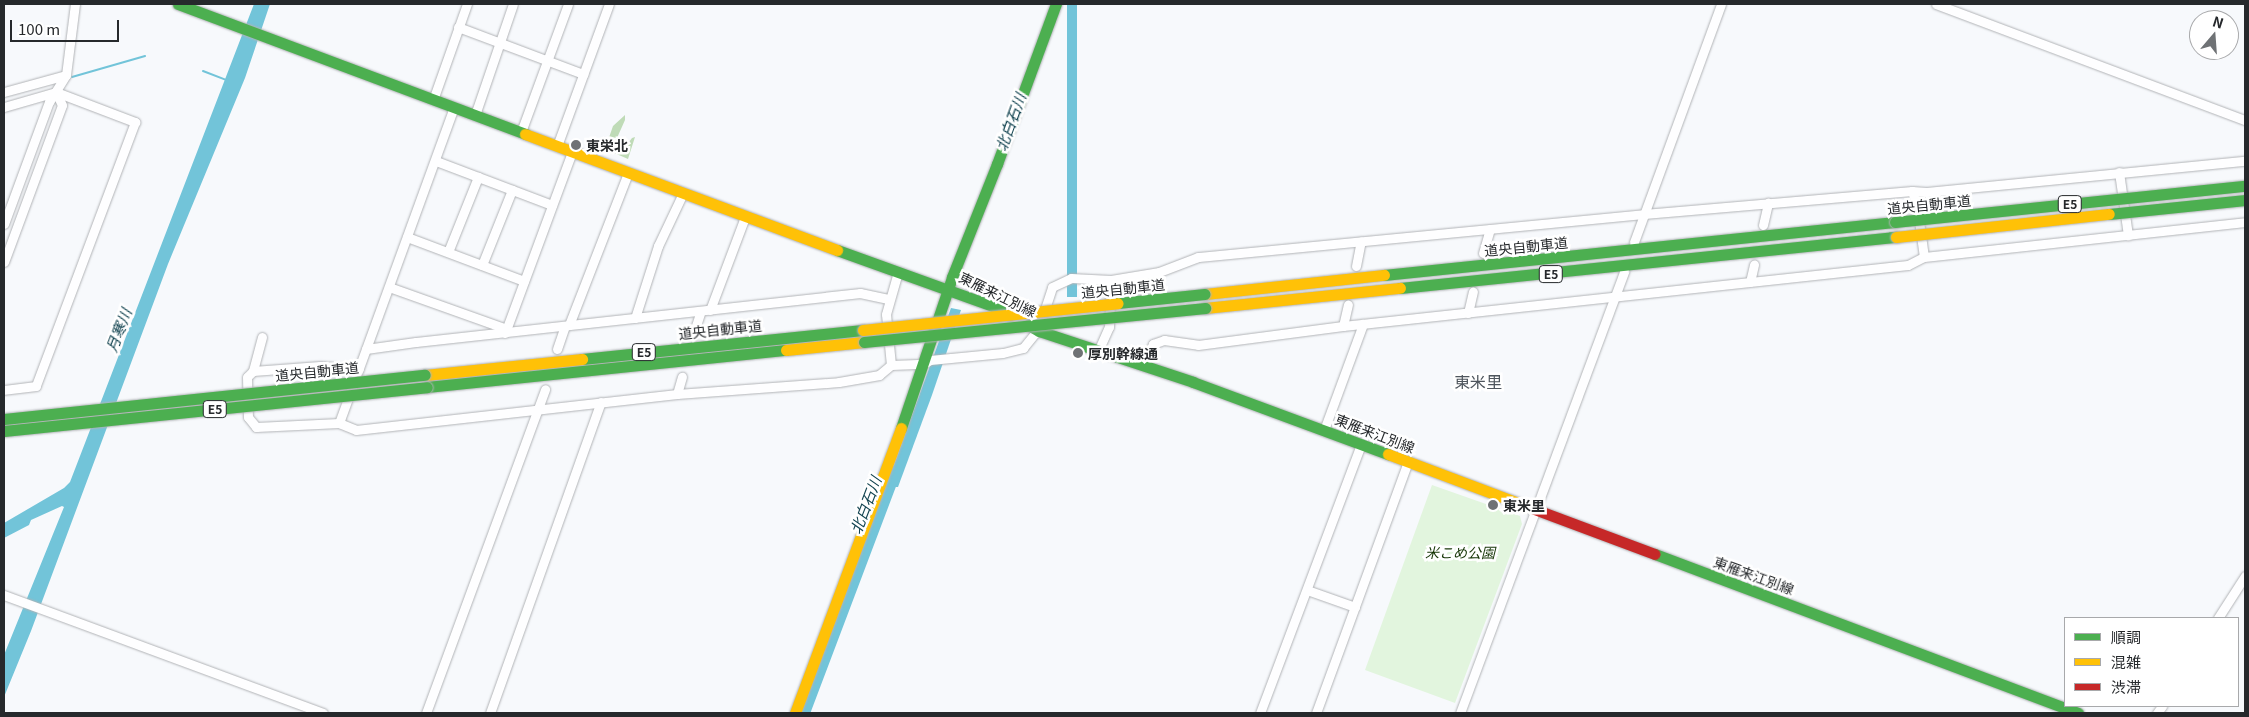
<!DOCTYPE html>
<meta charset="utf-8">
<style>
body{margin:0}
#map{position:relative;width:2249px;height:717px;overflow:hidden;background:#f7f9fc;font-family:Georgia,"Noto Sans JP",serif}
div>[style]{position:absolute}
.green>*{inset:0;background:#e2f5de}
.forest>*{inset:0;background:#bfdbb7}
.water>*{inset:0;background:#72c4d9;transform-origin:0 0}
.stream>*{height:2px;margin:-1px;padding:0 1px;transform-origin:1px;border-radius:1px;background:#72c4d9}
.river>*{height:12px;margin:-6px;padding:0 6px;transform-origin:6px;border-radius:6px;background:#72c4d9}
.roads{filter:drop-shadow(0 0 1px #b1b3b6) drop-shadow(0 0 1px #b1b3b6)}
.street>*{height:9px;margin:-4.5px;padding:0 4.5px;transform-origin:4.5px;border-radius:4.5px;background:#fefeff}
.fast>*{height:11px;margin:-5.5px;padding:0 5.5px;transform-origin:5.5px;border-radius:5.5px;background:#4caf50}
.slow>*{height:11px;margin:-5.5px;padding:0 5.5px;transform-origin:5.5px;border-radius:5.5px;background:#ffc107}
.jam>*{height:11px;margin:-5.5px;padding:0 5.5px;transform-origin:5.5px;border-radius:5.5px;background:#c62828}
.bridges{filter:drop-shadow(0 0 1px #b1b3b6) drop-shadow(0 0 1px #b1b3b6)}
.fast-bridge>*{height:11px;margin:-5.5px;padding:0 5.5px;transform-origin:5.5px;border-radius:5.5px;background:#4caf50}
.slow-bridge>*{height:11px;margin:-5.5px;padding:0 5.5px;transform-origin:5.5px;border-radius:5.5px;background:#ffc107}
.dots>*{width:14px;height:14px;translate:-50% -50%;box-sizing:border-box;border:2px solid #fff;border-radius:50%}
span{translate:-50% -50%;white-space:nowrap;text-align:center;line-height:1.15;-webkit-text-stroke:5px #fff;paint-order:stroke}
.shield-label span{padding:1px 4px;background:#fff;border:1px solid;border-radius:4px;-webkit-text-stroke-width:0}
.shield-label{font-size:12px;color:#26292c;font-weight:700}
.poi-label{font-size:14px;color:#26292c;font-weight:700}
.left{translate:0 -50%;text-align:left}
.street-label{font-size:14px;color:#26292c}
.park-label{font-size:14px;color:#133303;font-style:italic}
.water-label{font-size:15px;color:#124350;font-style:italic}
.quarter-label{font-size:16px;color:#4e555d}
.frame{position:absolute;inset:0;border:5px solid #26292c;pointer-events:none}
.legend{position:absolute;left:2064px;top:617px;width:175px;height:90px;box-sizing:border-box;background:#fff;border:1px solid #a8a9ab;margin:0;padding:6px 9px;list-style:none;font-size:15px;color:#26292c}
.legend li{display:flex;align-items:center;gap:10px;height:25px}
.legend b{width:25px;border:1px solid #a8a9ab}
.north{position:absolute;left:2189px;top:10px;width:50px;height:50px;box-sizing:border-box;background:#fff;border:1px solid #a8a9ab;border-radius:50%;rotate:18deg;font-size:14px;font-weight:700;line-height:20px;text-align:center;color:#26292c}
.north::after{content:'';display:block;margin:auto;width:18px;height:22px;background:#6f7275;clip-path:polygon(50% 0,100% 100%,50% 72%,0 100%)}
.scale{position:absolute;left:10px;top:20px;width:109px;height:22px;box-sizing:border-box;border:2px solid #26292c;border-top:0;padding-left:6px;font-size:15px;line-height:18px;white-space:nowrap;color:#26292c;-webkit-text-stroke:4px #fff;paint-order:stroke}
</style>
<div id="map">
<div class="green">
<i style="clip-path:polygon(1432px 485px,1520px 516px,1522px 524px,1455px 703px,1365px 670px)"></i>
</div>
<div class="forest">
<i style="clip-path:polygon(625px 115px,625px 120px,617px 138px,629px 142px,632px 138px,635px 137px,628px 159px,605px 149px,613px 126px)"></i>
</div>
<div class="water">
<i style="clip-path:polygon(254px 4px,270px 4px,245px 78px,168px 264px,31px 631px,4px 697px,4px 655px,64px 507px,62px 506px,31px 520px,29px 525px,4px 538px,4px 523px,64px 488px,70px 482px)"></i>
<i style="left:1067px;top:4px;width:10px;height:293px"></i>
<i style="clip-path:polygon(951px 308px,961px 310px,932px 395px,898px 487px,886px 487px)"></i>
</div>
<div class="stream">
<i style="left:203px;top:71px;width:26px;rotate:21deg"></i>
<i style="left:72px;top:77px;width:76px;rotate:-16deg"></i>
</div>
<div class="river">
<i style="left:804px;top:713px;width:258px;rotate:-69.3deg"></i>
</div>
<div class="roads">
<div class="street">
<i style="left:1936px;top:4px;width:330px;rotate:20.6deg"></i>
<i style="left:458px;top:27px;width:134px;rotate:20.6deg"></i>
<i style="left:4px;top:92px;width:64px;rotate:-15.3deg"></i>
<i style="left:433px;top:100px;width:102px;rotate:-70.5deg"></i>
<i style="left:4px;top:107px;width:54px;rotate:-16.1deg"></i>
<i style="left:56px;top:92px;width:85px;rotate:20.8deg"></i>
<i style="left:135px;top:122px;width:282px;rotate:110.6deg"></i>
<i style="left:36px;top:386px;width:32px;rotate:173deg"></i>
<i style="left:475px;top:115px;width:117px;rotate:-71.1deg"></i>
<i style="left:521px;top:132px;width:136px;rotate:-69.8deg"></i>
<i style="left:557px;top:146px;width:151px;rotate:-69.9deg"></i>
<i style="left:436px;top:161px;width:124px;rotate:20.8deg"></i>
<i style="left:2119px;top:172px;width:64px;rotate:81.9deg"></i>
<i style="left:1912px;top:191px;width:16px;rotate:72deg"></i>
<i style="left:1917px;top:206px;width:51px;rotate:82.2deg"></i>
<i style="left:4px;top:224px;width:130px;rotate:-69.8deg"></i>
<i style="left:49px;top:102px;width:32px;rotate:-58deg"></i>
<i style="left:66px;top:75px;width:72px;rotate:-82.8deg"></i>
<i style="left:1763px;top:225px;width:23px;rotate:-77deg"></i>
<i style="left:407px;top:237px;width:125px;rotate:20.6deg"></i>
<i style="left:1634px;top:242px;width:253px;rotate:-69.9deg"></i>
<i style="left:448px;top:252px;width:81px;rotate:-68.2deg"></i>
<i style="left:1483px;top:253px;width:25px;rotate:-74deg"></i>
<i style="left:4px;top:262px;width:167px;rotate:-69.7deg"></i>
<i style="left:62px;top:105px;width:14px;rotate:-115deg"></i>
<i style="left:482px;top:265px;width:81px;rotate:-68.2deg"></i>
<i style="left:1356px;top:266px;width:25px;rotate:-79deg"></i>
<i style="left:1750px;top:282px;width:18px;rotate:-77deg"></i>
<i style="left:389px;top:287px;width:125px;rotate:19.6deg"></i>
<i style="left:710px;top:310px;width:99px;rotate:-69.4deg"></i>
<i style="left:1044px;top:312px;width:26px;rotate:-72deg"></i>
<i style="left:1052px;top:287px;width:21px;rotate:-25deg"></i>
<i style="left:1071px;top:278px;width:40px;rotate:2.9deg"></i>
<i style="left:1111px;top:280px;width:49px;rotate:-9.5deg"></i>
<i style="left:1159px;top:272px;width:42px;rotate:-21deg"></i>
<i style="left:1198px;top:257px;width:448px;rotate:-5.5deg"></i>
<i style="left:1644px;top:214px;width:269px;rotate:-4.9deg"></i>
<i style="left:1912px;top:191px;width:14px;rotate:4deg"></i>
<i style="left:1926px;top:192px;width:321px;rotate:-5.6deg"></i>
<i style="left:1468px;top:313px;width:22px;rotate:-77deg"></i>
<i style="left:635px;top:318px;width:76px;rotate:-72.3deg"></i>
<i style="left:658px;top:246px;width:59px;rotate:-64.7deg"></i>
<i style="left:569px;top:325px;width:163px;rotate:-68.8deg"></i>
<i style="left:1343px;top:326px;width:22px;rotate:-77deg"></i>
<i style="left:505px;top:333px;width:193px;rotate:-69.7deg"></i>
<i style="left:693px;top:335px;width:25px;rotate:-72deg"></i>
<i style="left:262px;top:337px;width:35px;rotate:105deg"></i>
<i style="left:253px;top:371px;width:8px;rotate:135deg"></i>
<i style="left:247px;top:377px;width:40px;rotate:88.6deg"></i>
<i style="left:248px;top:417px;width:13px;rotate:51deg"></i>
<i style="left:256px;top:427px;width:83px;rotate:-2.8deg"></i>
<i style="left:339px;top:423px;width:18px;rotate:22deg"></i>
<i style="left:356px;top:430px;width:323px;rotate:-6.4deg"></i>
<i style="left:677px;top:394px;width:162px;rotate:-4.2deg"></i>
<i style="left:839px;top:382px;width:41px;rotate:-9.9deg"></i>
<i style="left:879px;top:375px;width:16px;rotate:-40deg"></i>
<i style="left:891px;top:365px;width:33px;rotate:-2deg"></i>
<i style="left:924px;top:364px;width:7px;rotate:-34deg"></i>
<i style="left:930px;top:360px;width:73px;rotate:-5.5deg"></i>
<i style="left:1003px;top:353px;width:21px;rotate:-14deg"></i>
<i style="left:1023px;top:348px;width:27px;rotate:-51deg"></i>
<i style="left:366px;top:349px;width:50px;rotate:-8deg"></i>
<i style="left:416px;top:342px;width:447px;rotate:-6.3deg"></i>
<i style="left:860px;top:293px;width:30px;rotate:12deg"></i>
<i style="left:557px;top:349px;width:24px;rotate:-71deg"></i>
<i style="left:1099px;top:349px;width:24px;rotate:-66deg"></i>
<i style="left:1109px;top:327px;width:47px;rotate:-87.6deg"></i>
<i style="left:891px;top:365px;width:51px;rotate:-95.6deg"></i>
<i style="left:886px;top:314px;width:44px;rotate:-74.1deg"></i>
<i style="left:1144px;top:365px;width:23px;rotate:-67deg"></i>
<i style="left:1153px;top:344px;width:12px;rotate:-20deg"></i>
<i style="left:1164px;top:340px;width:34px;rotate:8deg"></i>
<i style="left:1198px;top:345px;width:146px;rotate:-7.5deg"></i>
<i style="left:1343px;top:326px;width:568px;rotate:-6.16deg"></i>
<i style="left:1908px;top:265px;width:18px;rotate:-27deg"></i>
<i style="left:1924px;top:257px;width:323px;rotate:-6.2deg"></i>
<i style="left:253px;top:371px;width:67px;rotate:-4.3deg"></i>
<i style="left:320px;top:366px;width:39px;rotate:4deg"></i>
<i style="left:677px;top:394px;width:18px;rotate:-74deg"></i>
<i style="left:339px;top:423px;width:336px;rotate:-70deg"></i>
<i style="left:1324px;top:430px;width:113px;rotate:-69.8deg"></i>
<i style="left:1307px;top:590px;width:51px;rotate:19.5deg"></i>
<i style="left:4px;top:595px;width:340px;rotate:20.3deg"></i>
<i style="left:2218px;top:618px;width:50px;rotate:-57.3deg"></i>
<i style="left:426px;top:713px;width:345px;rotate:-69.8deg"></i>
<i style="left:490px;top:713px;width:330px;rotate:-70.4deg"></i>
<i style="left:1260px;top:713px;width:287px;rotate:-69.4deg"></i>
<i style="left:1316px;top:713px;width:268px;rotate:-69.9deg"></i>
<i style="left:1460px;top:713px;width:471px;rotate:-69.6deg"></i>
<i style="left:2157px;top:713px;width:9px;rotate:-54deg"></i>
</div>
<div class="fast">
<i style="left:178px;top:4px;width:371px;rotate:20.5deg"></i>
<i style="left:837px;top:250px;width:168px;rotate:19.8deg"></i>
<i style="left:995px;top:307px;width:17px;rotate:28deg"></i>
<i style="left:1384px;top:275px;width:514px;rotate:-5.92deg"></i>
<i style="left:1400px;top:288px;width:499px;rotate:-5.9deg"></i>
<i style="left:1028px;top:325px;width:13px;rotate:29deg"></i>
<i style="left:1039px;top:331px;width:162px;rotate:18.3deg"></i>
<i style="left:1193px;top:382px;width:208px;rotate:20.3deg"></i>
<i style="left:582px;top:359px;width:282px;rotate:-5.9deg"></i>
<i style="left:427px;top:387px;width:361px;rotate:-5.9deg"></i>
<i style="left:901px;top:428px;width:159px;rotate:-71.3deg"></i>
<i style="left:952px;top:277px;width:122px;rotate:-68.3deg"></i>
<i style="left:997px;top:164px;width:171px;rotate:-69.8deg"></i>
<i style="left:1655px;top:554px;width:452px;rotate:20.6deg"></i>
</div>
<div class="slow">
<i style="left:525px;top:134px;width:333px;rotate:20.4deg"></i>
<i style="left:1205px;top:294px;width:180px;rotate:-6.1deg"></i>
<i style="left:1205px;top:308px;width:196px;rotate:-5.9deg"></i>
<i style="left:786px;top:350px;width:78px;rotate:-5.9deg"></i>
<i style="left:425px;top:375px;width:158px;rotate:-5.8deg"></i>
<i style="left:1388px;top:454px;width:151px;rotate:20.6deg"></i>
<i style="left:795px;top:713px;width:304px;rotate:-69.6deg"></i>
</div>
<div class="jam">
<i style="left:1529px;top:507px;width:134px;rotate:20.5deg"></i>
</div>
</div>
<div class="bridges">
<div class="fast-bridge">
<i style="left:2109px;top:214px;width:137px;rotate:-5.9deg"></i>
<i style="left:1895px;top:222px;width:352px;rotate:-5.9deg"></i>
<i style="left:1118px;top:303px;width:87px;rotate:-5.9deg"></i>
<i style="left:864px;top:342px;width:343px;rotate:-5.7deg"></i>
<i style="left:4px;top:419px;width:423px;rotate:-6deg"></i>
<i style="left:4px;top:431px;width:425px;rotate:-5.9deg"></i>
</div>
<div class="slow-bridge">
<i style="left:1896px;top:237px;width:214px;rotate:-6.2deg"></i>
<i style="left:863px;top:330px;width:256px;rotate:-6deg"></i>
</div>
</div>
<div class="dots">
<i style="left:576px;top:145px;background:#6f7275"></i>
<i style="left:1078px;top:353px;background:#6f7275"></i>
<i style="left:1493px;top:505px;background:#6f7275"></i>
</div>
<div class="shield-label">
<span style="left:2070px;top:204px">E5</span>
<span style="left:1551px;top:274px">E5</span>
<span style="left:644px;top:352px">E5</span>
<span style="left:215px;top:409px">E5</span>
</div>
<div class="poi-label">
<span class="left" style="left:586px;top:145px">東栄北</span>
<span class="left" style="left:1088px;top:353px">厚別幹線通</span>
<span class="left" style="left:1503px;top:505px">東米里</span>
</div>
<div class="street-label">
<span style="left:1929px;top:204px;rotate:-6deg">道央自動車道</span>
<span style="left:1526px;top:246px;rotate:-6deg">道央自動車道</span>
<span style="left:1123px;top:288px;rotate:-6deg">道央自動車道</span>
<span style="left:998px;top:294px;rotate:26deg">東雁来江別線</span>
<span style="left:720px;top:329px;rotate:-6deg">道央自動車道</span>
<span style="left:317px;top:371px;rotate:-6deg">道央自動車道</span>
<span style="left:1375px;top:433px;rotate:21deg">東雁来江別線</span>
<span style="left:1754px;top:575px;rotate:20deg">東雁来江別線</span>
</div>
<div class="park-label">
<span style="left:1460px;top:552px">米こめ公園</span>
</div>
<div class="water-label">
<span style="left:1010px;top:122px;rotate:-70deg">北白石川</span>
<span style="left:118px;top:330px;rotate:-69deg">月寒川</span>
<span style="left:865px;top:505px;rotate:-69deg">北白石川</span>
</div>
<div class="quarter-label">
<span style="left:1478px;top:381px">東米里</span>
</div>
<div class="frame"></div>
<ul class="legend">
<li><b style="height:6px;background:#4caf50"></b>順調</li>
<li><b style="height:6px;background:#ffc107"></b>混雑</li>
<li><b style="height:6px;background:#c62828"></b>渋滞</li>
</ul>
<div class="north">N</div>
<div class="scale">100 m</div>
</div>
